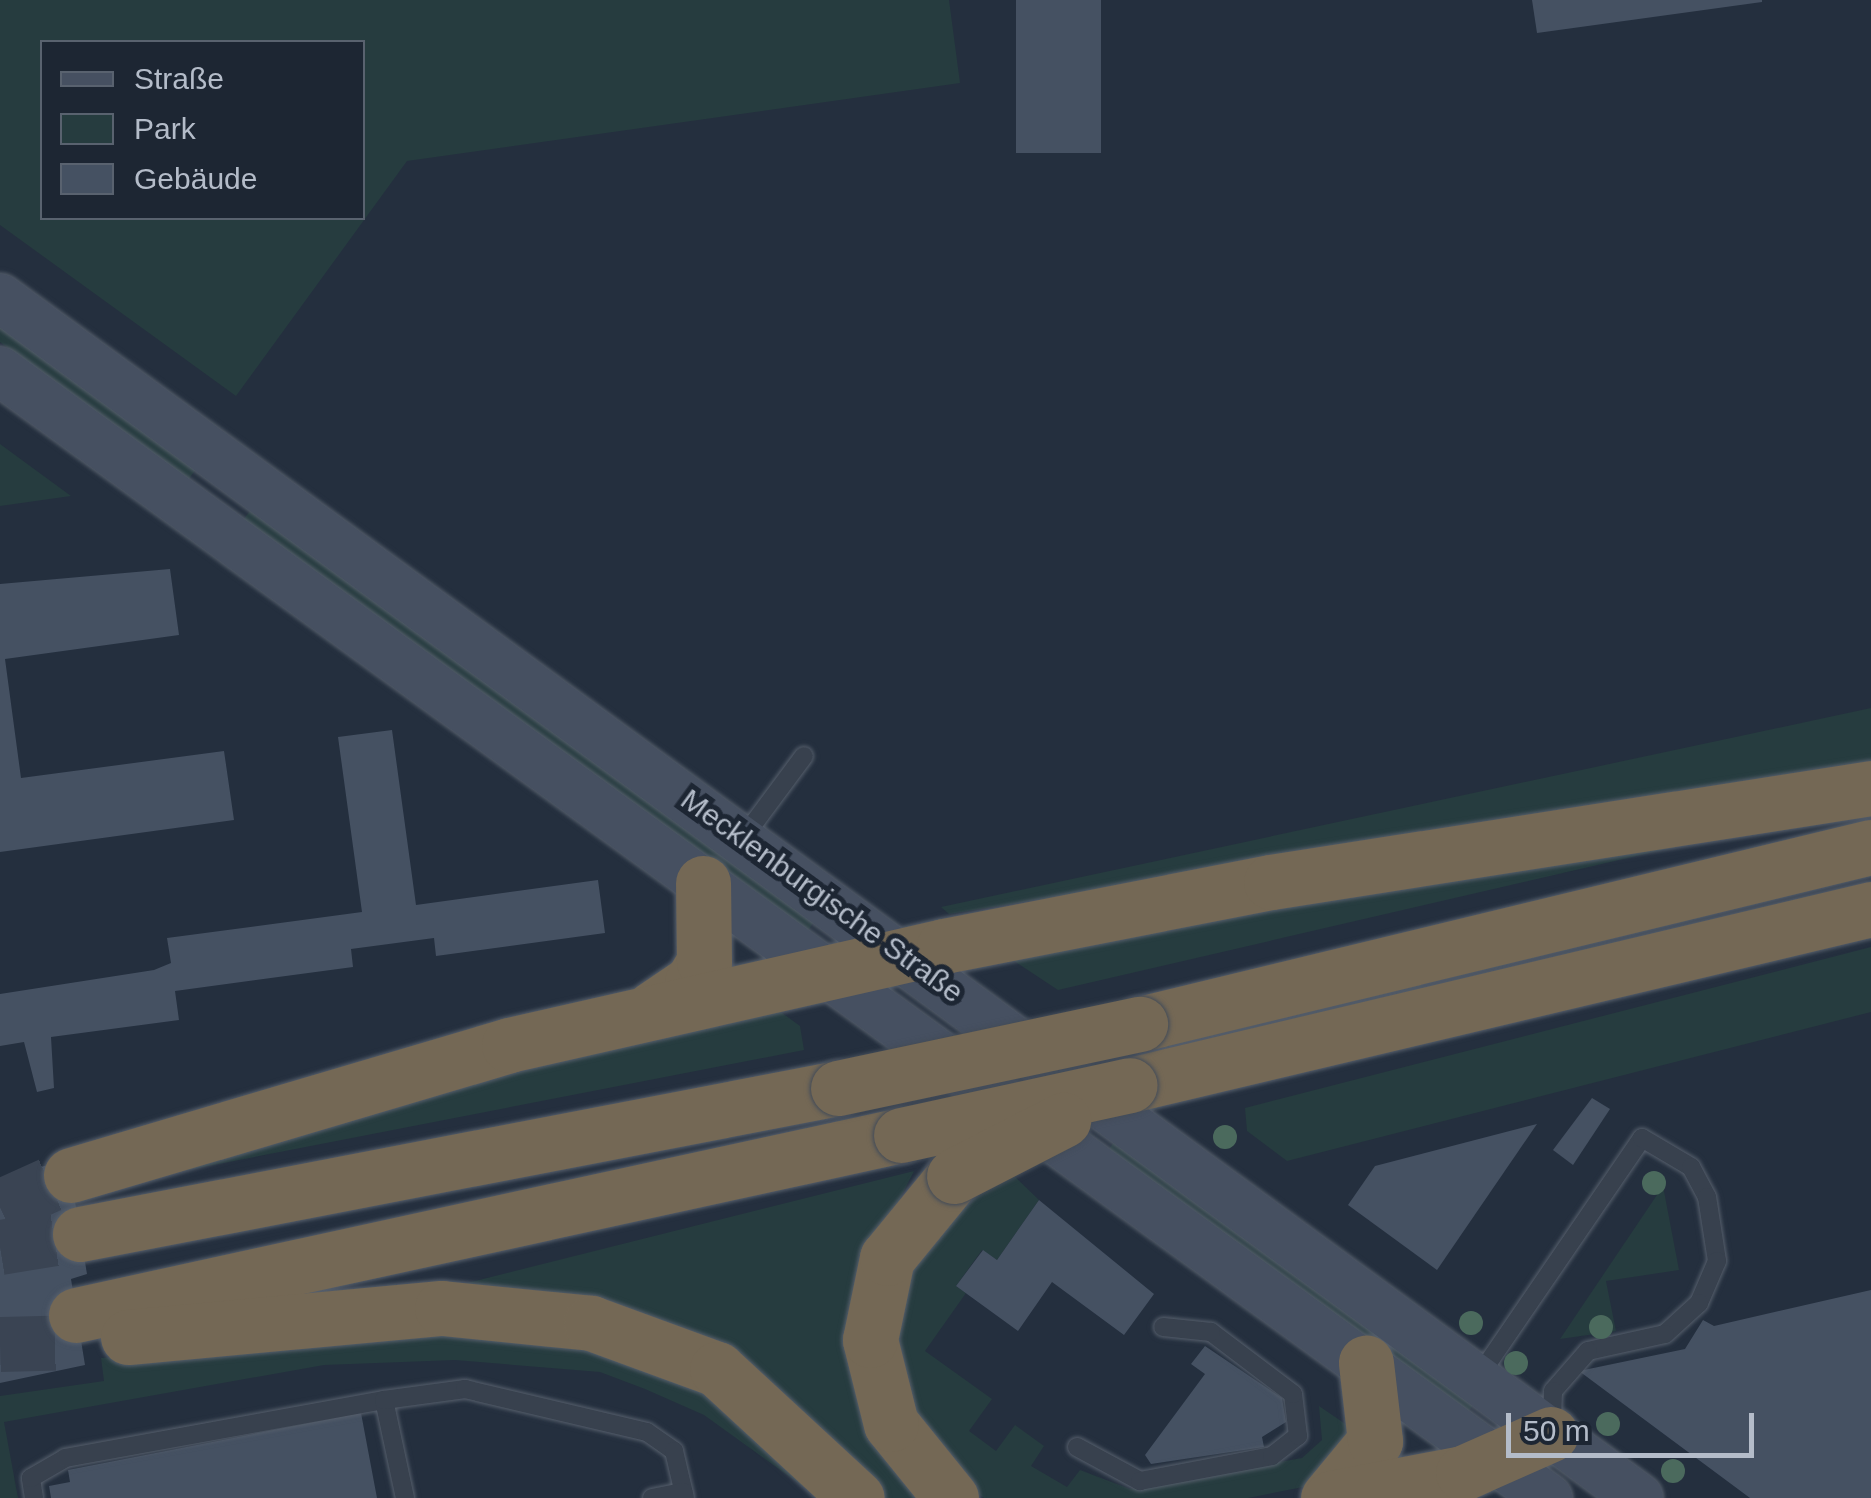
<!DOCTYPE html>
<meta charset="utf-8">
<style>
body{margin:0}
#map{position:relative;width:1871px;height:1498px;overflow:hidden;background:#242f3e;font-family:Helvetica,sans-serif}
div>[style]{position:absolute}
.green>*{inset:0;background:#263c3f;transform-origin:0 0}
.building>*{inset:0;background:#455162;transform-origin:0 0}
.motorway-tunnel>*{height:55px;margin-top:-27.5px;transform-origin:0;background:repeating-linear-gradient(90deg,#3a4453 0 55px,transparent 0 83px)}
.roads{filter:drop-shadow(0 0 2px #565f6c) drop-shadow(0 0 2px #565f6c)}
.service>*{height:18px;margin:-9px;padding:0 9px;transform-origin:9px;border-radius:9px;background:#38414e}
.secondary>*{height:48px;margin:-24px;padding:0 24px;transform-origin:24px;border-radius:24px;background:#465061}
.motorway>*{height:55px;margin:-27.5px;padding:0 27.5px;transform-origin:27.5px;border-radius:27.5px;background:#746855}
.bridges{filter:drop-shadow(0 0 2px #434c59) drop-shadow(0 0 2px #434c59)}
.motorway-bridge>*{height:55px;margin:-27.5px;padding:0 27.5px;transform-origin:27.5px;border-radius:27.5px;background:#746855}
.trees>*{width:24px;height:24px;margin:-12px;border-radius:50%;background:#4b6a5d}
span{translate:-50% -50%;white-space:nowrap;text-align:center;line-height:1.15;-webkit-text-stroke:10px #1d2633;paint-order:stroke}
.street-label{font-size:30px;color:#b4bcc9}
.legend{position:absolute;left:40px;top:40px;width:325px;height:180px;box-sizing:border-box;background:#1d2633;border:2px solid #59626f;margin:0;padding:12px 18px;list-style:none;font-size:30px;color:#b4bcc9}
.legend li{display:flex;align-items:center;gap:20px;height:50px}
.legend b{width:50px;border:2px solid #59626f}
.scale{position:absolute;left:1506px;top:1413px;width:248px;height:45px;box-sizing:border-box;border:5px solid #b4bcc9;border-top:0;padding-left:12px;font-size:30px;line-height:35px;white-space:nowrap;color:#b4bcc9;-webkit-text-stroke:8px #1d2633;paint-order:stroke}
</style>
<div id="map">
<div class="green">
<i style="clip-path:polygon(evenodd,0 0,949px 0,960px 83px,407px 161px,236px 396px,0 225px,0 0,42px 42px,362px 42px,362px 218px,42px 218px,42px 42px)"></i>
<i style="clip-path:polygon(0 323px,196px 469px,188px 480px,0 342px)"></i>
<i style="clip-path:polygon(0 444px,71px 496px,0 506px)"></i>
<i style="left:252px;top:508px;width:698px;height:16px;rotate:36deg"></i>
<i style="clip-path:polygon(1871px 708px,1871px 766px,949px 914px,941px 907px)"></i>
<i style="clip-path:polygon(1826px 812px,1058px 990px,1005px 955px)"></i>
<i style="clip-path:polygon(1871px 947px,1871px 1012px,1287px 1161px,1247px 1131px,1245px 1108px)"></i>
<i style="clip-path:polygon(767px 1002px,800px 1026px,804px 1050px,136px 1180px)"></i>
<i style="left:1117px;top:1138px;width:445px;height:20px;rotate:36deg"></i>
<i style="clip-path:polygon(1006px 1168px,1039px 1200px,997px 1260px,982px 1250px,956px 1286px,966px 1293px,925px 1351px,992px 1399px,969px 1431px,996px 1451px,1015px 1425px,1044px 1446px,1031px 1466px,1067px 1487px,1080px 1470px,1130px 1489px,1302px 1458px,1322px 1440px,1319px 1406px,1363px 1436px,1318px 1484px,1248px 1498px,984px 1498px,967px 1487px,947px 1471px,891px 1365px,911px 1249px)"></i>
<i style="clip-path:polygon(914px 1171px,858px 1282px,926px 1498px,885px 1498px,791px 1419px,431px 1292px)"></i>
<i style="clip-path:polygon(1663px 1186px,1679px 1270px,1606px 1281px,1616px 1331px,1560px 1339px)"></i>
<i style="clip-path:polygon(529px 1324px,692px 1368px,819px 1498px,704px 1415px,645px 1389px,600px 1372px,455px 1360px,324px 1365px,4px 1422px,18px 1498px,0 1498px,0 1396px,104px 1381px,101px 1358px)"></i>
</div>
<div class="building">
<i style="left:1016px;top:0;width:85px;height:153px"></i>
<i style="clip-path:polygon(1532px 0,1762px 0,1762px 2px,1537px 33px)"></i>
<i style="clip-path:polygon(170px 569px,179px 635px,5px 659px,21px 778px,224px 751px,234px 820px,0 852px,0 584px)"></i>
<i style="clip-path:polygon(392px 730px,416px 905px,598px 880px,605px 933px,436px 956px,434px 938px,351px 949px,353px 967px,175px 991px,179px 1020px,51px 1037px,54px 1088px,37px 1092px,24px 1042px,0 1046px,0 994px,154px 970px,171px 963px,167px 938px,362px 912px,338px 737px)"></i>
<i style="clip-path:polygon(1592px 1098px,1610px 1109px,1573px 1165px,1553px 1150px)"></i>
<i style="clip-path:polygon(1537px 1124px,1437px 1270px,1348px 1205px,1375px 1166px)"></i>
<i style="clip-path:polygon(68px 1159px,87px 1274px,71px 1279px,85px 1365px,0 1383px,0 1179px)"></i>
<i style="clip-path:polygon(1039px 1200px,1154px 1294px,1124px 1335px,1052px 1282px,1018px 1331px,956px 1286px,983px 1250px,997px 1260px)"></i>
<i style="clip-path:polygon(1871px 1290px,1871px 1498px,1750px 1498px,1579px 1371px,1685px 1349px,1703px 1320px,1714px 1326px)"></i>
<i style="clip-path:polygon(1205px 1346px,1282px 1398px,1286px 1422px,1262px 1437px,1264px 1447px,1151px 1464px,1145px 1455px,1205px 1374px,1191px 1364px)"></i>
<i style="clip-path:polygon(361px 1413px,377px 1498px,51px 1498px,49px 1486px,70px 1482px,68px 1470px)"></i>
</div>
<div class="motorway-tunnel">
<i style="left:0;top:1207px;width:78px;rotate:-24.3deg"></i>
<i style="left:0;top:1247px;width:81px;rotate:-9.2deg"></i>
<i style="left:0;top:1344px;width:80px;rotate:-1.4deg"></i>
</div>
<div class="roads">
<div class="service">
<i style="left:743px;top:838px;width:102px;rotate:-53.4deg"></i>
<i style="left:1477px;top:1379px;width:292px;rotate:-55.6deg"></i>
<i style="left:1642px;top:1138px;width:57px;rotate:30.6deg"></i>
<i style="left:1691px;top:1167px;width:34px;rotate:62deg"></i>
<i style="left:1707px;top:1197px;width:65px;rotate:81.1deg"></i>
<i style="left:1717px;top:1261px;width:46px;rotate:113.2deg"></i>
<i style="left:1699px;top:1303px;width:46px;rotate:137.6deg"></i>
<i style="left:1665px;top:1334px;width:79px;rotate:167.6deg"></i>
<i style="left:1588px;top:1351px;width:53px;rotate:131.2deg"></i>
<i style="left:1553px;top:1391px;width:37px;rotate:92deg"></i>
<i style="left:1077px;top:1447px;width:72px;rotate:28.4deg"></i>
<i style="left:1140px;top:1481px;width:134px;rotate:-10.7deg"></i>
<i style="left:1272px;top:1456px;width:33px;rotate:-38deg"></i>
<i style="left:1298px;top:1436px;width:42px;rotate:-96.8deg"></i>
<i style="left:1293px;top:1394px;width:103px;rotate:-142.9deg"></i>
<i style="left:1211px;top:1332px;width:48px;rotate:-174.1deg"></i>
<i style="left:34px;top:1498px;width:20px;rotate:-99deg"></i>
<i style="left:31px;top:1478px;width:39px;rotate:-30deg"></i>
<i style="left:65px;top:1458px;width:324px;rotate:-10.3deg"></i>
<i style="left:405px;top:1498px;width:100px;rotate:-102.1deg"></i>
<i style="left:384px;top:1400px;width:82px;rotate:-7.7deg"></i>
<i style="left:465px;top:1389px;width:187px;rotate:13.3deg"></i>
<i style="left:647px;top:1432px;width:33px;rotate:35deg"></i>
<i style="left:674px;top:1451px;width:48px;rotate:76.8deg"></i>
<i style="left:652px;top:1498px;width:32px;rotate:-11deg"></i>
</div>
<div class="secondary">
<i style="left:0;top:298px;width:2031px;rotate:36.21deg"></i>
<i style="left:0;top:371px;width:1915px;rotate:36.06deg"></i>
</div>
<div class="motorway">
<i style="left:652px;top:1009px;width:48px;rotate:-34deg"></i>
<i style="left:692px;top:982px;width:23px;rotate:-59deg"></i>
<i style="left:704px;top:962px;width:79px;rotate:-90.7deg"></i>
<i style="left:1140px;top:1024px;width:752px;rotate:-13.61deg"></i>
<i style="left:1130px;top:1085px;width:762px;rotate:-13.36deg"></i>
<i style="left:71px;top:1175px;width:457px;rotate:-16.5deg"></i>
<i style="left:509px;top:1045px;width:446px;rotate:-12.8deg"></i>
<i style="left:944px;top:946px;width:333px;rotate:-11.1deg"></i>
<i style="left:1271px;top:882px;width:607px;rotate:-8.9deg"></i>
<i style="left:80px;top:1234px;width:772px;rotate:-10.9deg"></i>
<i style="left:76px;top:1315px;width:844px;rotate:-12.31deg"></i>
<i style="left:128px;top:1337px;width:315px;rotate:-5.3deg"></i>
<i style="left:442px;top:1308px;width:150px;rotate:5.7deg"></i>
<i style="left:591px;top:1323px;width:134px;rotate:20.1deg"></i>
<i style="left:717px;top:1369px;width:190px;rotate:42.7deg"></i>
<i style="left:951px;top:1498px;width:95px;rotate:-129deg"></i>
<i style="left:891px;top:1424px;width:87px;rotate:-104deg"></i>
<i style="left:870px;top:1340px;width:84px;rotate:-78.3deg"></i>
<i style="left:887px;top:1258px;width:106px;rotate:-50.7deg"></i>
<i style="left:1328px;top:1498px;width:74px;rotate:-50.5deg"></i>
<i style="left:1375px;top:1441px;width:79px;rotate:-96.6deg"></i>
<i style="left:1331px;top:1498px;width:134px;rotate:-10.7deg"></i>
<i style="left:1463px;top:1473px;width:96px;rotate:-23.9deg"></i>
</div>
</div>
<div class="bridges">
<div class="motorway-bridge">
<i style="left:838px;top:1088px;width:309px;rotate:-12deg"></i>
<i style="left:901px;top:1135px;width:234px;rotate:-12.3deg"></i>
<i style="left:954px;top:1176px;width:123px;rotate:-27.2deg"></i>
</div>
</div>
<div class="trees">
<i style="left:1225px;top:1137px"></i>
<i style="left:1654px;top:1183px"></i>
<i style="left:1471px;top:1323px"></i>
<i style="left:1601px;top:1327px"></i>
<i style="left:1516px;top:1363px"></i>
<i style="left:1608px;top:1424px"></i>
<i style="left:1673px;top:1471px"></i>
</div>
<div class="street-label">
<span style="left:822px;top:896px;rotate:36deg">Mecklenburgische Straße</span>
</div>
<ul class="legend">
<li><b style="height:12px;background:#465061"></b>Straße</li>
<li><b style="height:28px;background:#263c3f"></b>Park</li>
<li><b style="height:28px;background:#455162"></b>Gebäude</li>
</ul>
<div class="scale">50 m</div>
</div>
